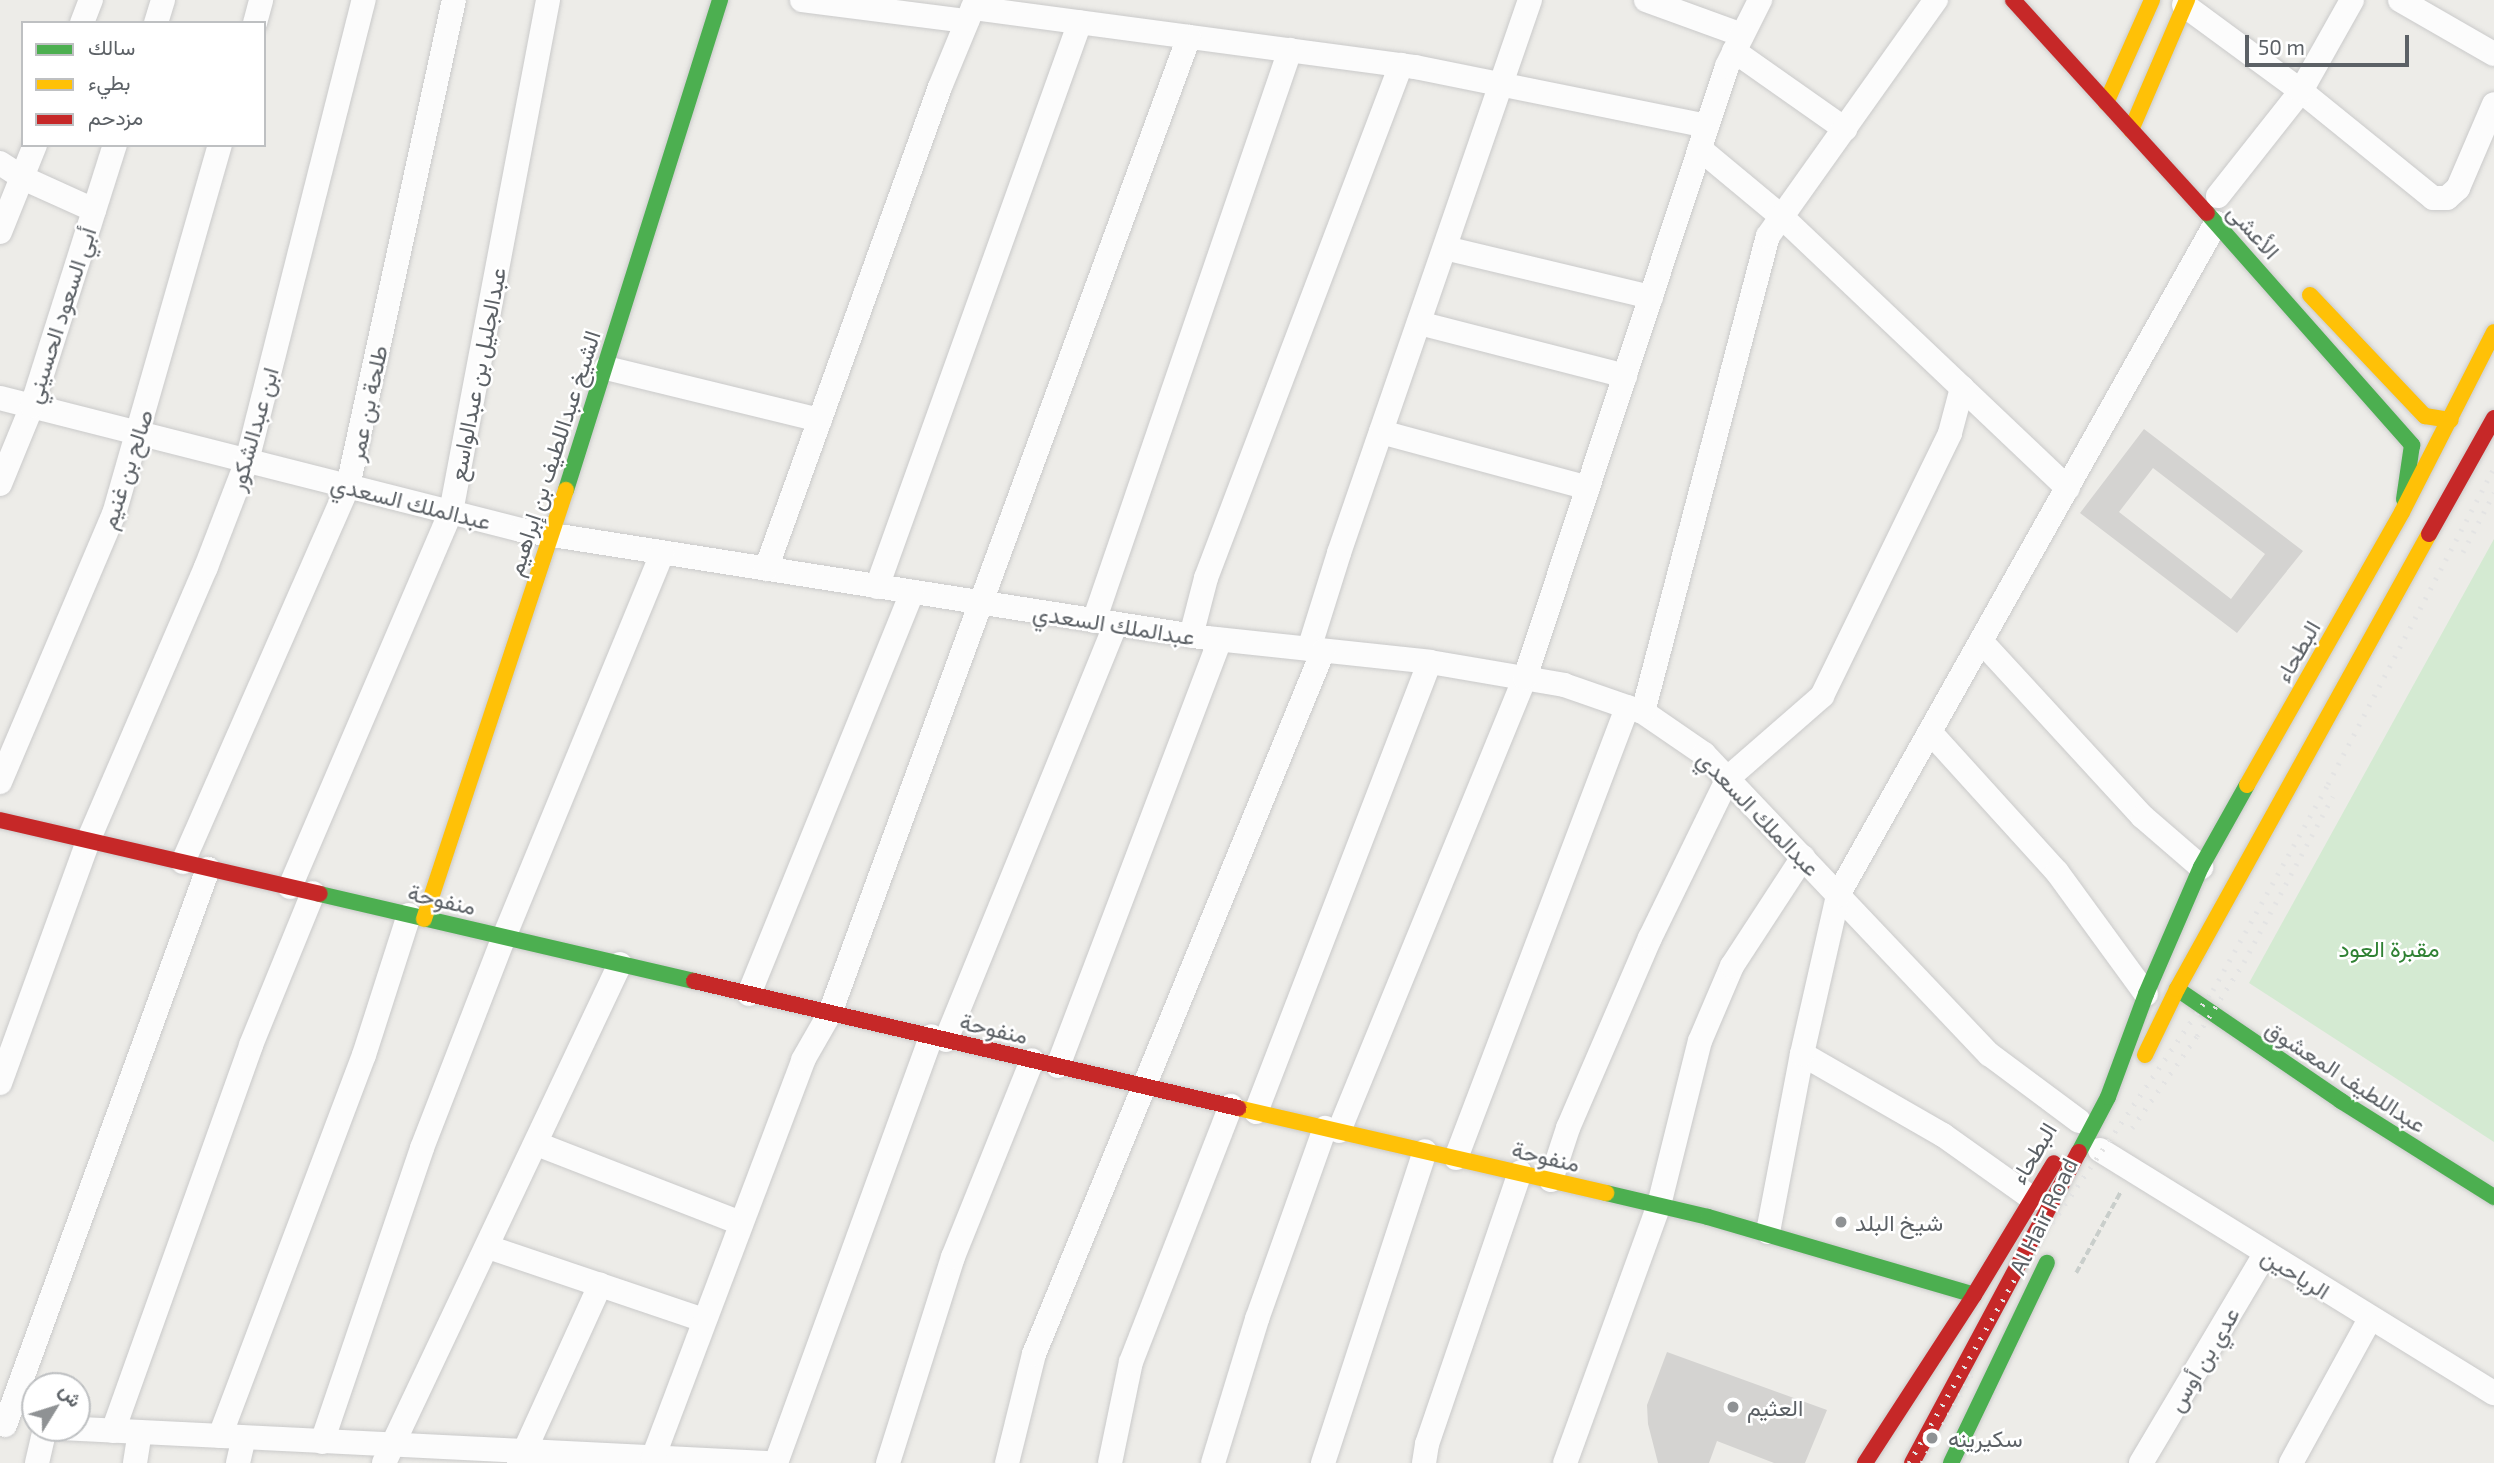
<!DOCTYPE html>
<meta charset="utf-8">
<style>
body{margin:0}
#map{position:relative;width:2494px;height:1463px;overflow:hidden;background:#edece8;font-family:"Exo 2",Vazirmatn,sans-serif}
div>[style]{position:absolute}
.green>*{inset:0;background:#d4ead2}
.building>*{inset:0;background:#d4d3d1}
.path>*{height:3.5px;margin-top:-1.75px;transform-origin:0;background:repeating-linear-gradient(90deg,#c9cecb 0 7px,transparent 0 10.5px)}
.roads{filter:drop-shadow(0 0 2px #cacaca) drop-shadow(0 0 2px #cacaca)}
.street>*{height:24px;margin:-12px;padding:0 12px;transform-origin:12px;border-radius:12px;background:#fcfcfc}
.fast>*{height:16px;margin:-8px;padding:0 8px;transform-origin:8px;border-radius:8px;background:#4caf50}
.slow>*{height:16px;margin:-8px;padding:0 8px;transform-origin:8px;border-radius:8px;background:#ffc107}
.jam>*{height:16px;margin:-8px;padding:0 8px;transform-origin:8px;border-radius:8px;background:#c62828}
.rail>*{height:5px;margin-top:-2.5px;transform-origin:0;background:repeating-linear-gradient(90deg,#e3e3e3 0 2px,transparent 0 11px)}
.dots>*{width:19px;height:19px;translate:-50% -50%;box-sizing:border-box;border:4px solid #fff;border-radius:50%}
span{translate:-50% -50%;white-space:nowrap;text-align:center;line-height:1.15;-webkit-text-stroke:5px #fff;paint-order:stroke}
.street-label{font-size:23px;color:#5c6166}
.park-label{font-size:23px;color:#308234}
.poi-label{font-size:23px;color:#5c6166}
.left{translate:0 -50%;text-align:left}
.legend{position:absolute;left:21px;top:21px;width:245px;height:126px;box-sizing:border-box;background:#fff;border:2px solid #bec0c2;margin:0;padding:9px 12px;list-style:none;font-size:21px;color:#5c6166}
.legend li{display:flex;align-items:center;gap:14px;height:35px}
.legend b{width:35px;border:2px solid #bec0c2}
.north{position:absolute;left:21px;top:1372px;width:70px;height:70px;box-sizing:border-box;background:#fff;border:2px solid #bec0c2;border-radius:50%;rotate:52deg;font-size:19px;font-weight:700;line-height:28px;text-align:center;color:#5c6166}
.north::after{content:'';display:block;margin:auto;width:24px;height:32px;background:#8f9294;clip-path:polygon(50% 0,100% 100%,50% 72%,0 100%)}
.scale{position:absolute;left:2245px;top:35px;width:164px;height:32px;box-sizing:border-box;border:4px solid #5c6166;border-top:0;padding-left:9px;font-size:21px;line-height:24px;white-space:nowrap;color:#5c6166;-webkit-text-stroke:5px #fff;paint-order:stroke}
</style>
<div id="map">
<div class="green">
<i style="clip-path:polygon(2494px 539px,2494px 1142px,2249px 983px)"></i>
</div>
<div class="building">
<i style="clip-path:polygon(evenodd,2144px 429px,2303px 551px,2237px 633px,2080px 513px,2144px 429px,2153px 468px,2265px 554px,2231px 599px,2119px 512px,2153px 468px)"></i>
<i style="clip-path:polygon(1667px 1352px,1827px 1410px,1805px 1463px,1774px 1463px,1717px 1441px,1709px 1463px,1658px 1463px,1648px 1424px,1647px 1405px)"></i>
</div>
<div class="path">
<i style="left:2076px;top:1273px;width:94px;rotate:-61.2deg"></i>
</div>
<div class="roads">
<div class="street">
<i style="left:802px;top:0;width:166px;rotate:7.3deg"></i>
<i style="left:1646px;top:0;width:102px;rotate:20deg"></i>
<i style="left:2400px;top:0;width:108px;rotate:29.9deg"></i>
<i style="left:2184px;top:5px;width:145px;rotate:36.3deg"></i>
<i style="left:2301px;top:91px;width:170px;rotate:39deg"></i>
<i style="left:2433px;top:198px;width:14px"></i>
<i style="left:2447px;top:198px;width:15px;rotate:-42deg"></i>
<i style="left:2458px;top:188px;width:91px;rotate:-66.8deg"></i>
<i style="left:973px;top:8px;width:446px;rotate:7.6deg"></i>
<i style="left:1415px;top:67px;width:298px;rotate:11.4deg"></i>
<i style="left:82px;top:23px;width:25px;rotate:-69deg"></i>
<i style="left:156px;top:23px;width:24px;rotate:-73deg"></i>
<i style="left:255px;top:23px;width:24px;rotate:-75deg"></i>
<i style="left:1734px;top:51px;width:136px;rotate:35.1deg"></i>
<i style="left:1700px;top:149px;width:107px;rotate:39.7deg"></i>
<i style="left:1782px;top:217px;width:394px;rotate:43.5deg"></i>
<i style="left:0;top:163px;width:27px;rotate:33deg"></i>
<i style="left:23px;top:178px;width:78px;rotate:24.3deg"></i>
<i style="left:2218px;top:196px;width:134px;rotate:-51.7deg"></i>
<i style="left:2301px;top:91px;width:104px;rotate:-60.7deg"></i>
<i style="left:0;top:232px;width:94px;rotate:-68.1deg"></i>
<i style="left:1445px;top:248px;width:212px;rotate:13.4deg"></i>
<i style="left:1419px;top:323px;width:213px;rotate:14.4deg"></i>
<i style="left:606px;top:368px;width:220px;rotate:13.7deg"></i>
<i style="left:0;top:398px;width:537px;rotate:14.22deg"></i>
<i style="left:521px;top:530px;width:694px;rotate:8.95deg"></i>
<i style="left:1207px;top:638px;width:224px;rotate:6.1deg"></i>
<i style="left:1430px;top:662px;width:136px;rotate:9.7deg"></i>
<i style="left:1564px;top:685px;width:67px;rotate:19.2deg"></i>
<i style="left:1627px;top:707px;width:17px;rotate:17deg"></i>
<i style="left:1643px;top:712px;width:74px;rotate:34.5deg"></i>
<i style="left:1704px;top:754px;width:414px;rotate:46.5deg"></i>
<i style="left:1989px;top:1054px;width:112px;rotate:36.7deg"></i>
<i style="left:1381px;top:432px;width:214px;rotate:15.1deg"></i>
<i style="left:0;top:484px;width:84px;rotate:-67.7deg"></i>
<i style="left:32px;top:406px;width:274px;rotate:-72.4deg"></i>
<i style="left:766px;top:569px;width:512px;rotate:-70.15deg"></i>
<i style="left:940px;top:87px;width:94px;rotate:-67.5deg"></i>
<i style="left:877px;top:587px;width:600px;rotate:-70.24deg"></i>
<i style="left:1094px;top:621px;width:604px;rotate:-71.05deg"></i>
<i style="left:1191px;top:636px;width:60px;rotate:-75.5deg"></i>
<i style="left:1206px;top:578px;width:549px;rotate:-69.19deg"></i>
<i style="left:1981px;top:641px;width:239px;rotate:47.4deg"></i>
<i style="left:2143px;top:817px;width:77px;rotate:40.8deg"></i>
<i style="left:1309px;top:649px;width:101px;rotate:-72.6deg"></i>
<i style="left:1339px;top:553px;width:585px;rotate:-70.95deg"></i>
<i style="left:1643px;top:712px;width:492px;rotate:-75.3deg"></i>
<i style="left:1768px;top:236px;width:290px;rotate:-54.6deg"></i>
<i style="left:1930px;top:732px;width:189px;rotate:47.8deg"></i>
<i style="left:2057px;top:872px;width:151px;rotate:53.9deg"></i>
<i style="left:0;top:782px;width:291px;rotate:-67deg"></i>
<i style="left:114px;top:514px;width:384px;rotate:-74deg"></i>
<i style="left:183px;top:862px;width:411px;rotate:-66.3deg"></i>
<i style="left:348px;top:486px;width:497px;rotate:-77.7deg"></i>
<i style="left:290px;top:887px;width:408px;rotate:-66.8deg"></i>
<i style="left:451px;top:512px;width:521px;rotate:-79.27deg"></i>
<i style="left:749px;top:994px;width:434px;rotate:-67.9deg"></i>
<i style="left:946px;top:1040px;width:449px;rotate:-67.8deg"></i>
<i style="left:1802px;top:1054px;width:163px;rotate:29.9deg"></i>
<i style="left:1943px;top:1135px;width:110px;rotate:35.4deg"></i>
<i style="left:1058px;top:1066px;width:456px;rotate:-69.2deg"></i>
<i style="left:0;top:1083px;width:258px;rotate:-70deg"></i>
<i style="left:88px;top:841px;width:298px;rotate:-66.7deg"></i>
<i style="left:206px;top:567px;width:114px;rotate:-68.9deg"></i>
<i style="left:247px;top:461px;width:476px;rotate:-75.8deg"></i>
<i style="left:1256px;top:1112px;width:482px;rotate:-68.9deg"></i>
<i style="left:1339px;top:1131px;width:490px;rotate:-67.7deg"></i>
<i style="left:1525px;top:678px;width:644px;rotate:-71.73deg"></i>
<i style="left:1727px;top:66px;width:74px;rotate:-63.4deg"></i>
<i style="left:537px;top:1144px;width:219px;rotate:21.2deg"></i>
<i style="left:2100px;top:1150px;width:463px;rotate:31.7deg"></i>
<i style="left:1456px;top:1158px;width:482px;rotate:-69.2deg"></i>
<i style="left:1551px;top:1180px;width:55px;rotate:-71.9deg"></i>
<i style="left:1568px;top:1128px;width:207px;rotate:-66.7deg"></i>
<i style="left:1650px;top:938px;width:178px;rotate:-64deg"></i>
<i style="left:1728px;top:778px;width:125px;rotate:-41.1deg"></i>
<i style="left:1822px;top:696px;width:292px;rotate:-64deg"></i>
<i style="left:1950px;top:433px;width:47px;rotate:-75.1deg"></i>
<i style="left:1768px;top:1232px;width:181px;rotate:-79.2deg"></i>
<i style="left:1802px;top:1054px;width:163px;rotate:-77.2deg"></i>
<i style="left:1838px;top:895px;width:771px;rotate:-60.64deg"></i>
<i style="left:488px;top:1247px;width:228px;rotate:18.7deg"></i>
<i style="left:5px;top:1425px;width:592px;rotate:-69.94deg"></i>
<i style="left:61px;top:1428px;width:706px;rotate:2.84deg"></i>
<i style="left:113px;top:1431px;width:410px;rotate:-70.3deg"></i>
<i style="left:251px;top:1045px;width:164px;rotate:-67.8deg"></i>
<i style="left:220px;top:1436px;width:407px;rotate:-69.3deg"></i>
<i style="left:364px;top:1055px;width:147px;rotate:-72.2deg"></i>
<i style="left:322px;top:1442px;width:311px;rotate:-71.2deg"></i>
<i style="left:422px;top:1148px;width:226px;rotate:-68.8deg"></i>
<i style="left:504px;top:937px;width:415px;rotate:-67.6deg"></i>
<i style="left:653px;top:1458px;width:425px;rotate:-69.3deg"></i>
<i style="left:803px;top:1060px;width:54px;rotate:-60.1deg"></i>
<i style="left:830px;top:1013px;width:1040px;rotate:-69.81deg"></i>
<i style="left:37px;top:1463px;width:36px;rotate:-77deg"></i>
<i style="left:135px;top:1463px;width:31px;rotate:-81deg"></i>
<i style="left:238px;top:1463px;width:26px;rotate:-77deg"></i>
<i style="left:384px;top:1463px;width:552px;rotate:-64.69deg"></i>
<i style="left:519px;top:1463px;width:196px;rotate:-65.5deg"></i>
<i style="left:776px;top:1463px;width:454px;rotate:-70deg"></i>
<i style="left:888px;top:1463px;width:216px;rotate:-72.5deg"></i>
<i style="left:953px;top:1257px;width:212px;rotate:-68.1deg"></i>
<i style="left:1007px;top:1463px;width:112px;rotate:-76.1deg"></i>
<i style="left:1034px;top:1354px;width:760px;rotate:-67.65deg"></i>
<i style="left:1110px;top:1463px;width:103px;rotate:-78.3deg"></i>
<i style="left:1131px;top:1362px;width:275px;rotate:-68.7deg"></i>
<i style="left:1213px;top:1463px;width:151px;rotate:-73deg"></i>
<i style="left:1257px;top:1319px;width:203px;rotate:-70.4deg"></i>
<i style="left:1323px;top:1463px;width:328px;rotate:-71.9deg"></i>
<i style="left:1424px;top:1463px;width:19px;rotate:-81deg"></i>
<i style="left:1427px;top:1444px;width:287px;rotate:-71.1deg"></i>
<i style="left:1565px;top:1463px;width:275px;rotate:-70deg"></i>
<i style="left:1659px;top:1205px;width:169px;rotate:-76deg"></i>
<i style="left:1700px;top:1041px;width:82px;rotate:-66.9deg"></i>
<i style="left:1732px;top:966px;width:130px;rotate:-56.9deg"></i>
<i style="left:2141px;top:1463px;width:243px;rotate:-59.3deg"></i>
<i style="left:2291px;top:1463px;width:164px;rotate:-61.3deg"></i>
</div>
<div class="fast">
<i style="left:2207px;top:213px;width:310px;rotate:48.5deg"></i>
<i style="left:2412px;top:445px;width:55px;rotate:98.4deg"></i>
<i style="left:566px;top:490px;width:514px;rotate:-72.55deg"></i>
<i style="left:320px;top:894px;width:384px;rotate:13.1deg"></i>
<i style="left:2177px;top:989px;width:199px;rotate:34.3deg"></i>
<i style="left:2341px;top:1101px;width:181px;rotate:32.1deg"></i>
<i style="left:2079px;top:1152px;width:62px;rotate:-62.2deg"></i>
<i style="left:2108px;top:1097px;width:110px;rotate:-69.7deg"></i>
<i style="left:2146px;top:994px;width:138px;rotate:-66.6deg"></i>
<i style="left:2201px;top:867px;width:94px;rotate:-60.7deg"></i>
<i style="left:1606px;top:1193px;width:105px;rotate:13.2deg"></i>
<i style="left:1708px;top:1217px;width:277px;rotate:16.3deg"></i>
<i style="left:1951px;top:1463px;width:222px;rotate:-64.4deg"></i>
</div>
<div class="slow">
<i style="left:2106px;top:103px;width:113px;rotate:-65.9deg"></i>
<i style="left:2131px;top:130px;width:142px;rotate:-66.7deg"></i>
<i style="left:2310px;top:295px;width:167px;rotate:46.5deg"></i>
<i style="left:2425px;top:416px;width:26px;rotate:9deg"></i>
<i style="left:2247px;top:785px;width:314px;rotate:-60.4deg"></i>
<i style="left:2402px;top:512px;width:202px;rotate:-62.9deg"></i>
<i style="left:424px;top:919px;width:452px;rotate:-71.7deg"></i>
<i style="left:2145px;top:1055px;width:73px;rotate:-64.1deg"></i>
<i style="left:2177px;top:989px;width:520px;rotate:-61.02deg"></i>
<i style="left:1238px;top:1108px;width:378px;rotate:13deg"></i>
</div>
<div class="jam">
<i style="left:2013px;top:0;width:288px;rotate:47.7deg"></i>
<i style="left:2429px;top:534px;width:133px;rotate:-60.7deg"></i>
<i style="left:0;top:820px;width:328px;rotate:13deg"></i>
<i style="left:694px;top:981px;width:559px;rotate:13.14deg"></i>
<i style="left:1865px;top:1463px;width:200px;rotate:-57deg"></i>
<i style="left:1974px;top:1295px;width:154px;rotate:-58.8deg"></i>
<i style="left:1912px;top:1463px;width:353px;rotate:-61.8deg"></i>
</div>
</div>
<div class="rail">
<i style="left:2463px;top:552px;width:67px;rotate:-62.3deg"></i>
<i style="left:2132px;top:1128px;width:113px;rotate:-54.8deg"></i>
<i style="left:2197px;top:1036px;width:88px;rotate:-57.6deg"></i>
<i style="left:2244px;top:962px;width:188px;rotate:-61.8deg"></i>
<i style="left:1909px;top:1463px;width:225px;rotate:-60.1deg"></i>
<i style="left:2021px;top:1268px;width:338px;rotate:-55.4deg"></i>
<i style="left:2213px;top:990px;width:236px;rotate:-60.8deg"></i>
<i style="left:2328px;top:784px;width:357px;rotate:-62.3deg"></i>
<i style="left:1922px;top:1463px;width:102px;rotate:-60.7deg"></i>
</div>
<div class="dots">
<i style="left:1841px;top:1222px;background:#8f9294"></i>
<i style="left:1733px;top:1407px;background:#8f9294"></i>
<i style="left:1932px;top:1438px;background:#8f9294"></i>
</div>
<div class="street-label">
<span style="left:2254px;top:231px;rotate:48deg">الأعشى</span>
<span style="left:60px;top:315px;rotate:-72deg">أبي السعود الحسيني</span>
<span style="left:477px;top:374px;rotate:-79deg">عبدالجليل بن عبدالواسع</span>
<span style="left:367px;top:403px;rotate:-78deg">طلحة بن عمر</span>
<span style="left:253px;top:429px;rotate:-74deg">ابن عبدالشكور</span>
<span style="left:553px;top:453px;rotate:-72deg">الشيخ عبداللطيف بن إبراهيم</span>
<span style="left:126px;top:469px;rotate:-72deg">صالح بن غنيم</span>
<span style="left:411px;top:502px;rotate:14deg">عبدالملك السعدي</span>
<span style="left:1114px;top:624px;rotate:9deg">عبدالملك السعدي</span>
<span style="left:2297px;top:651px;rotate:-60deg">البطحاء</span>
<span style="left:1759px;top:813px;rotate:46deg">عبدالملك السعدي</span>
<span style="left:442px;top:899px;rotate:13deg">منفوحة</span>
<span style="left:994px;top:1028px;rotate:13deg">منفوحة</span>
<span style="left:2346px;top:1076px;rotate:33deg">عبداللطيف المعشوق</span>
<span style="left:2033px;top:1153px;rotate:-59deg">البطحاء</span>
<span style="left:1546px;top:1156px;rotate:13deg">منفوحة</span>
<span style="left:2043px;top:1216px;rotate:-64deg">Al Hair Road</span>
<span style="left:2296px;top:1273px;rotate:32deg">الرياحين</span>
<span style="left:2203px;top:1359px;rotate:-59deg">عدي بن أوس</span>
</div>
<div class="park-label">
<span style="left:2389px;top:948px">مقبرة العود</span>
</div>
<div class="poi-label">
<span class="left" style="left:1855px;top:1222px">شيخ البلد</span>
<span class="left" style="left:1747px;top:1407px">العثيم</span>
<span class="left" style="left:1948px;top:1438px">سكيرينه</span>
</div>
<ul class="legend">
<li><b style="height:9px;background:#4caf50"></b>سالك</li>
<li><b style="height:9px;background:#ffc107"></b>بطيء</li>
<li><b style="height:9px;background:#c62828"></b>مزدحم</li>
</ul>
<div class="north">ش</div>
<div class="scale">50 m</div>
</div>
